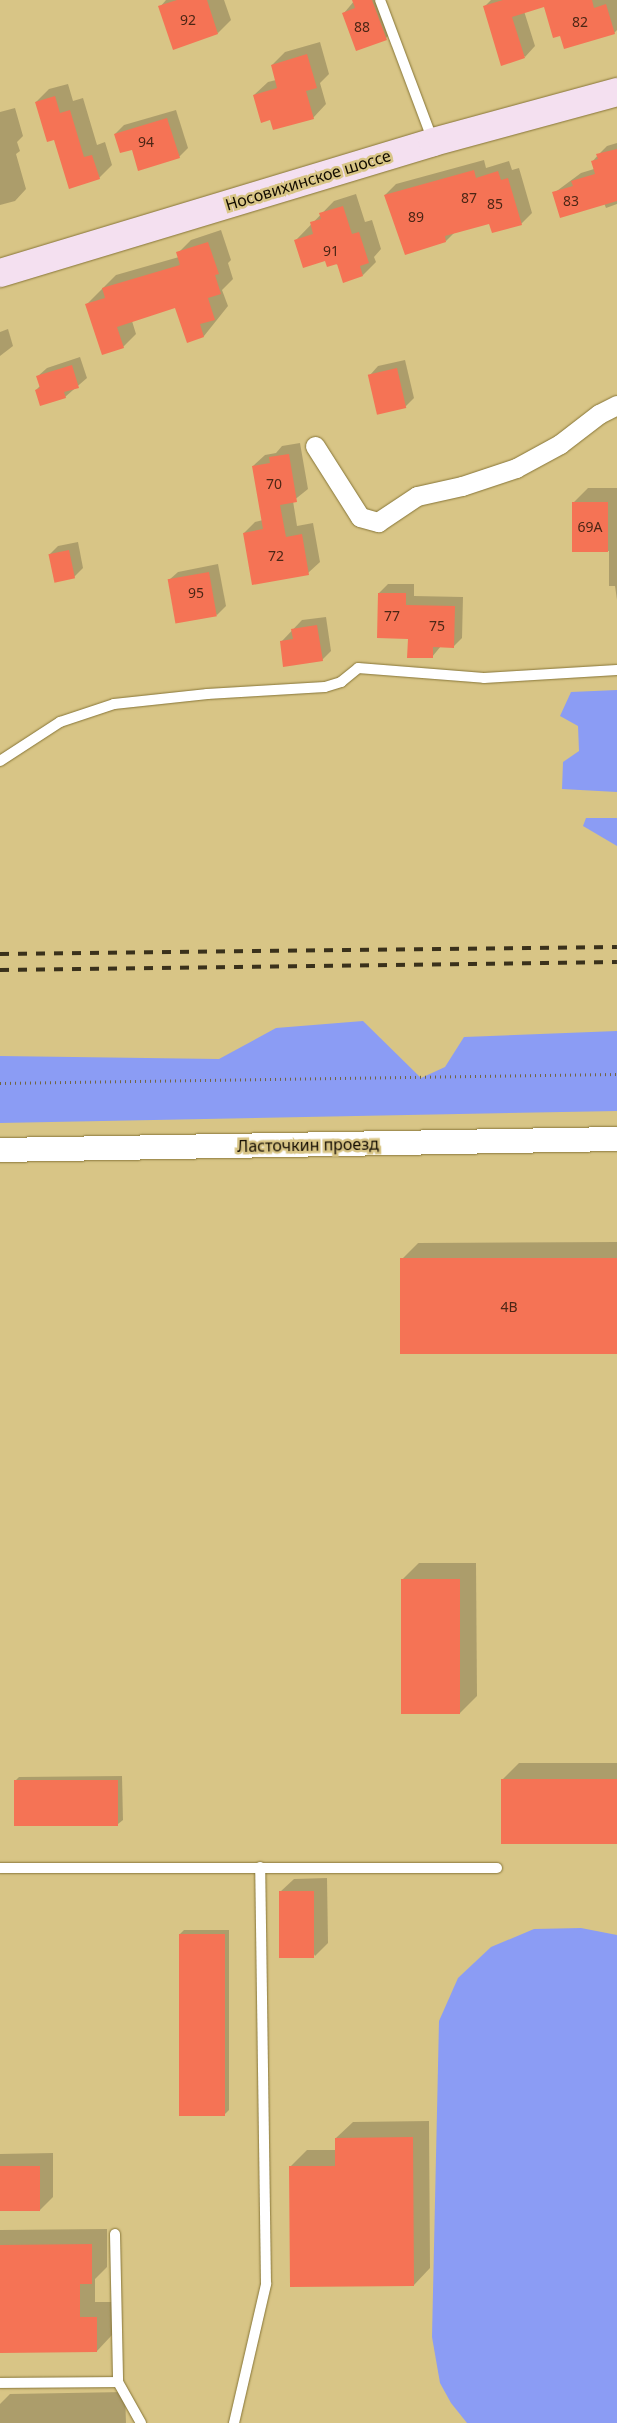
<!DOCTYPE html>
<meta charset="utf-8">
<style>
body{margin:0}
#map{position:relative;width:617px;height:2423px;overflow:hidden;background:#d8c586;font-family:"Noto Sans",sans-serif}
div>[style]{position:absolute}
.green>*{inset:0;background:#8b9cf4}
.shadow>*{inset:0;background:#0003}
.building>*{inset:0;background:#f57355;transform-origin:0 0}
.path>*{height:3px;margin-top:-1.5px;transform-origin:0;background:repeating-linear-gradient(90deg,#726541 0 1px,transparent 0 5px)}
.roads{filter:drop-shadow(0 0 1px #877537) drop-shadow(0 0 1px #877537)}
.service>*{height:10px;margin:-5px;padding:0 5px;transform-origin:5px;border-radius:5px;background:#fff}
.minor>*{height:19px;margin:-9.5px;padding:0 9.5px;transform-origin:9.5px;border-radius:9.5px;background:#fff}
.tertiary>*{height:24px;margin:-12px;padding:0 12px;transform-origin:12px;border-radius:12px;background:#fff}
.secondary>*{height:28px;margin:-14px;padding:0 14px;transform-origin:14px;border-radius:14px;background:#f4e0f0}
.rail>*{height:4px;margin-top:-2px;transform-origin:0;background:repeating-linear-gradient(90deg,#3a311b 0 9px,transparent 0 18px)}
span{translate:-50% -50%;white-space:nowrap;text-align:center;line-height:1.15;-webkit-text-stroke:5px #d8c586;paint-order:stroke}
.number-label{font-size:14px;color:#4c2615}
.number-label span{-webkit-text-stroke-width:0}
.street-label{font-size:16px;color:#130c00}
</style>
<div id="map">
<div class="green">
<i style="clip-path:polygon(617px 690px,617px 792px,562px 789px,563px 762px,579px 751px,578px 726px,560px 716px,571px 692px)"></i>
<i style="clip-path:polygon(586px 818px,617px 818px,617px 846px,583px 826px)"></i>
<i style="clip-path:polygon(363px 1021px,421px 1078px,445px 1067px,464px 1037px,617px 1031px,617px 1111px,0 1123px,0 1056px,219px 1059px,276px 1028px)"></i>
<i style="clip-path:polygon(581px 1928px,617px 1935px,617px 2423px,467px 2423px,451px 2403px,440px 2383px,432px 2337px,439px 2021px,458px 1978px,491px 1947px,534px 1929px)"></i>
</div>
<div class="shadow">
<i style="clip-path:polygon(166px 0,224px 0,231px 20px,218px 33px,160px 7px)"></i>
<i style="clip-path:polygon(355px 0,384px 0,395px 30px,386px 38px,344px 13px)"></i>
<i style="clip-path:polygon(491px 0,617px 0,617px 30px,614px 33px,561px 34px,545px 5px,524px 11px,535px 46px,525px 57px,484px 7px)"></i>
<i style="clip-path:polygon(320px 42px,329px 74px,320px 83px,326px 104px,313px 118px,271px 119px,254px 95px,268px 82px,276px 80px,272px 65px,285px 52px)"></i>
<i style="clip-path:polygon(68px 84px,73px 101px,83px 98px,97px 145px,105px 142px,112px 165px,99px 178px,55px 139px,36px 102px,49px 89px)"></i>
<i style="clip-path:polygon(15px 108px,23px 136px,17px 142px,20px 151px,16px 154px,26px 189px,15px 201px,0 205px,0 112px)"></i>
<i style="clip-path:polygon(176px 110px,188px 148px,179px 157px,115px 134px,124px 125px)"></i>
<i style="clip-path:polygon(617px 143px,617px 204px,606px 208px,604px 203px,554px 193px,581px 173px,594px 169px,592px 162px,598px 155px,607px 146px)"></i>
<i style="clip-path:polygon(484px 160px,486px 168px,509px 161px,512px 170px,519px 168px,532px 213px,521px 224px,490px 222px,455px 232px,446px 241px,385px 195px,396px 184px)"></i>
<i style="clip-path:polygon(356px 194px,365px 222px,372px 220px,381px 249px,374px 257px,376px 262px,363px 275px,326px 260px,296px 240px,334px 201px)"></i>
<i style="clip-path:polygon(221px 230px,231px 260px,228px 263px,233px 279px,222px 290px,228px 306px,204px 336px,188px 341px,176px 306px,132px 321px,136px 334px,123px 347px,87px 304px,116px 275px,179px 257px,178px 253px,191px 240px)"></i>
<i style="clip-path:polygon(8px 329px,13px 346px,0 356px,0 332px)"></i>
<i style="clip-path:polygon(80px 357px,87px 378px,65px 397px,36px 390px,40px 386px,38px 376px,47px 368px)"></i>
<i style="clip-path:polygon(405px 360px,414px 398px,405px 407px,370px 375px,378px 366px)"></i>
<i style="clip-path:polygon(300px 443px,308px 489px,293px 501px,297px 526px,313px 523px,320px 562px,308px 573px,244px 533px,255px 522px,263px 520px,253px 466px,265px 455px,276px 453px,282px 446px)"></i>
<i style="clip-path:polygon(588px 488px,617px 488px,617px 600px,615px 586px,609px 586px,609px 551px,573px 551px,573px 503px)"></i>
<i style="clip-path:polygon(78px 542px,83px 568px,74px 577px,49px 555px,58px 546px)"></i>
<i style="clip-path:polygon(218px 564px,226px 606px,217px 615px,169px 580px,178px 572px)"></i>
<i style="clip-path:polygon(388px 584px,414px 584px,414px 596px,463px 597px,462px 638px,454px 646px,441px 646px,432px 657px,409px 637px,379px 593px)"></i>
<i style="clip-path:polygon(326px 617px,331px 651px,322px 660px,281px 642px,302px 620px)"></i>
<i style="clip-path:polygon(617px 1242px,617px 1353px,401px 1260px,418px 1243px)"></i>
<i style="clip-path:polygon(419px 1563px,476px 1563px,477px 1696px,460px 1713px,402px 1580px)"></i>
<i style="clip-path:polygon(519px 1763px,617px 1763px,617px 1843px,503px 1779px)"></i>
<i style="clip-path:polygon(122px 1776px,123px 1820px,118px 1824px,15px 1781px,19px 1777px)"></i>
<i style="clip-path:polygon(327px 1878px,328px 1943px,315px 1956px,280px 1892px,294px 1879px)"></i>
<i style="clip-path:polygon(184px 1930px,229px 1930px,229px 2110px,225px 2114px,180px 1934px)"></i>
<i style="clip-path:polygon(429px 2121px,430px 2268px,414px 2285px,290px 2167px,307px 2150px,336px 2150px,336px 2138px,353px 2122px)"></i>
<i style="clip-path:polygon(53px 2153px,53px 2197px,40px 2210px,0 2210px,0 2154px)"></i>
<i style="clip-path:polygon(107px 2229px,107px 2267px,95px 2279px,95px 2302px,112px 2302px,112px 2335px,97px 2351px,0 2351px,0 2230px)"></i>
<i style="clip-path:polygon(125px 2392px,126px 2423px,0 2423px,0 2404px,10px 2394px)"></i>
</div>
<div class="building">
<i style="clip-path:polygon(177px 0,207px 0,218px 34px,173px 50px,158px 6px)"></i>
<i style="clip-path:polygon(352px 0,372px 0,387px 40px,356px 51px,342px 13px,355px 8px)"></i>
<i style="clip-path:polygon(503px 0,592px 0,594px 8px,606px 4px,615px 34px,564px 49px,560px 36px,553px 38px,544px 7px,512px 17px,525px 58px,501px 66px,483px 6px)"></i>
<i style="clip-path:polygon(307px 54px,317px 88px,306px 91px,314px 119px,273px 130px,270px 120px,261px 123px,253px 95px,277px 88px,271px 65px)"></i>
<i style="clip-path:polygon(55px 96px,60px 113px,70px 110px,84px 157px,92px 155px,100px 179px,69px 189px,54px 140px,47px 142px,35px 102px)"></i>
<i style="clip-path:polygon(167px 118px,180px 158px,138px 171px,132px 150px,120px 153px,114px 134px)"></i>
<i style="clip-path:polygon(617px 149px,617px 201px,560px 218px,552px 192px,573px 186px,571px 181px,595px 174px,591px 161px,598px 159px,596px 154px)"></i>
<i style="clip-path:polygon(474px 170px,476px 178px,498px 171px,501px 180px,508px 178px,522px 225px,492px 233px,489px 224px,445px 236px,446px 242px,405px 255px,384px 195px)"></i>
<i style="clip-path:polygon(343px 206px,352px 234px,359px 232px,369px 263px,360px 266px,363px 276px,343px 283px,337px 264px,327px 267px,325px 261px,303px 268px,294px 240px,313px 234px,310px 222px,321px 219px,319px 213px)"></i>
<i style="clip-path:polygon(208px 242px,219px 274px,215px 275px,221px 294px,208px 298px,215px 320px,200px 324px,204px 337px,187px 343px,175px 308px,117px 327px,124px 348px,102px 355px,85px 304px,105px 298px,102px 288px,180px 265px,176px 252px)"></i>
<i style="clip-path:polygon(72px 365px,79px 388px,64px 392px,66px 398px,40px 406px,35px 390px,40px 388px,36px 376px)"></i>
<i style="left:397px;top:368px;width:41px;height:30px;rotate:77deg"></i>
<i style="clip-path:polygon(289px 454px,297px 502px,280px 505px,286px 537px,302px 534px,309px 575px,252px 585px,243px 533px,263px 529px,252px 466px,270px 463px,269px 457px)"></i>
<i style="left:572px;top:502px;width:36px;height:50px"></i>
<i style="left:69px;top:550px;width:29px;height:21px;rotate:78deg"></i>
<i style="left:209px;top:572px;width:45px;height:42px;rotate:80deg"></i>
<i style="clip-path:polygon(378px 593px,406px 593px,406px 605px,455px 606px,454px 648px,433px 647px,433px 658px,407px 658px,408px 639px,377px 638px)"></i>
<i style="clip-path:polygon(317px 625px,323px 661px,283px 667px,280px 641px,293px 639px,291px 629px)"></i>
<i style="left:617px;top:1258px;width:96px;height:217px;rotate:90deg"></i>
<i style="left:401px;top:1579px;width:59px;height:135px"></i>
<i style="left:501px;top:1779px;width:116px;height:65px"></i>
<i style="left:14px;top:1780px;width:104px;height:46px"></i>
<i style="left:279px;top:1891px;width:35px;height:67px"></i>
<i style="left:179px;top:1934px;width:46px;height:182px"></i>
<i style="clip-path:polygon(413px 2137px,414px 2286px,290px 2287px,289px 2166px,335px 2166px,335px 2138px)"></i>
<i style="left:0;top:2166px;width:40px;height:45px"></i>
<i style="clip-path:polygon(92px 2244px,92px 2284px,80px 2284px,80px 2317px,97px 2317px,97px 2352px,0 2353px,0 2245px)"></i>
</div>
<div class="path">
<i style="left:0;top:1083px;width:617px;rotate:-0.84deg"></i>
</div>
<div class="roads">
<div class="service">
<i style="left:380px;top:0;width:151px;rotate:69.4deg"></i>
<i style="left:0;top:761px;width:72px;rotate:-33deg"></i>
<i style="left:60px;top:722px;width:57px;rotate:-18.4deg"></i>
<i style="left:114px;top:704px;width:94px;rotate:-6.1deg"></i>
<i style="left:207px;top:694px;width:118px;rotate:-3.4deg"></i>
<i style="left:325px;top:687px;width:17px;rotate:-17deg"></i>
<i style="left:341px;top:682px;width:22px;rotate:-39deg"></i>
<i style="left:358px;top:668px;width:126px;rotate:4.5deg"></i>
<i style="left:484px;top:678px;width:133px;rotate:-3.4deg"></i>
<i style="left:0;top:1868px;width:497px"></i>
<i style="left:115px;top:2234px;width:148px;rotate:88.8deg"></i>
<i style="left:118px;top:2382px;width:47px;rotate:60.7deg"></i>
<i style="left:0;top:2383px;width:118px;rotate:-0.5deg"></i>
<i style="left:234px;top:2423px;width:143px;rotate:-77deg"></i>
<i style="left:266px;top:2284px;width:417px;rotate:-90.8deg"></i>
</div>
<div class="minor">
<i style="left:315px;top:446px;width:84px;rotate:57.6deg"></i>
<i style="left:360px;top:517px;width:19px;rotate:16deg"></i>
<i style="left:378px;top:522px;width:47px;rotate:-33.7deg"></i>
<i style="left:417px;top:496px;width:46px;rotate:-12.5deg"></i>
<i style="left:462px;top:486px;width:57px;rotate:-18.4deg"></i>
<i style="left:516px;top:468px;width:50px;rotate:-28.6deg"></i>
<i style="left:560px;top:444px;width:49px;rotate:-37.6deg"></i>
<i style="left:599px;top:414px;width:20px;rotate:-27deg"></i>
</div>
<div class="tertiary">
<i style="left:0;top:1150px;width:617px;rotate:-1.02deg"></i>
</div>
<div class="secondary">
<i style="left:0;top:273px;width:452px;rotate:-16.8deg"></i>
<i style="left:433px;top:142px;width:191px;rotate:-15.2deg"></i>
</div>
</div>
<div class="rail">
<i style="left:0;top:954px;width:617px;rotate:-0.65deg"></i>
<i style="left:0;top:970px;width:617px;rotate:-0.74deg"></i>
</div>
<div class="number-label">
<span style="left:188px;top:20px">92</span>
<span style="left:580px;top:22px">82</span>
<span style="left:362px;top:27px">88</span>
<span style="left:146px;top:142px">94</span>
<span style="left:469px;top:198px">87</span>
<span style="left:571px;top:201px">83</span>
<span style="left:495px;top:204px">85</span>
<span style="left:416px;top:217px">89</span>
<span style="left:331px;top:251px">91</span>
<span style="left:274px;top:484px">70</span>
<span style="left:590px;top:527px">69А</span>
<span style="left:276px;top:556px">72</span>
<span style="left:196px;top:593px">95</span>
<span style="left:392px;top:616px">77</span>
<span style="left:437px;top:626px">75</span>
<span style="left:509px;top:1307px">4В</span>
</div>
<div class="street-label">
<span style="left:308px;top:180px;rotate:-17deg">Носовихинское шоссе</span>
<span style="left:308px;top:1145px;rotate:-1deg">Ласточкин проезд</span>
</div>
</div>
